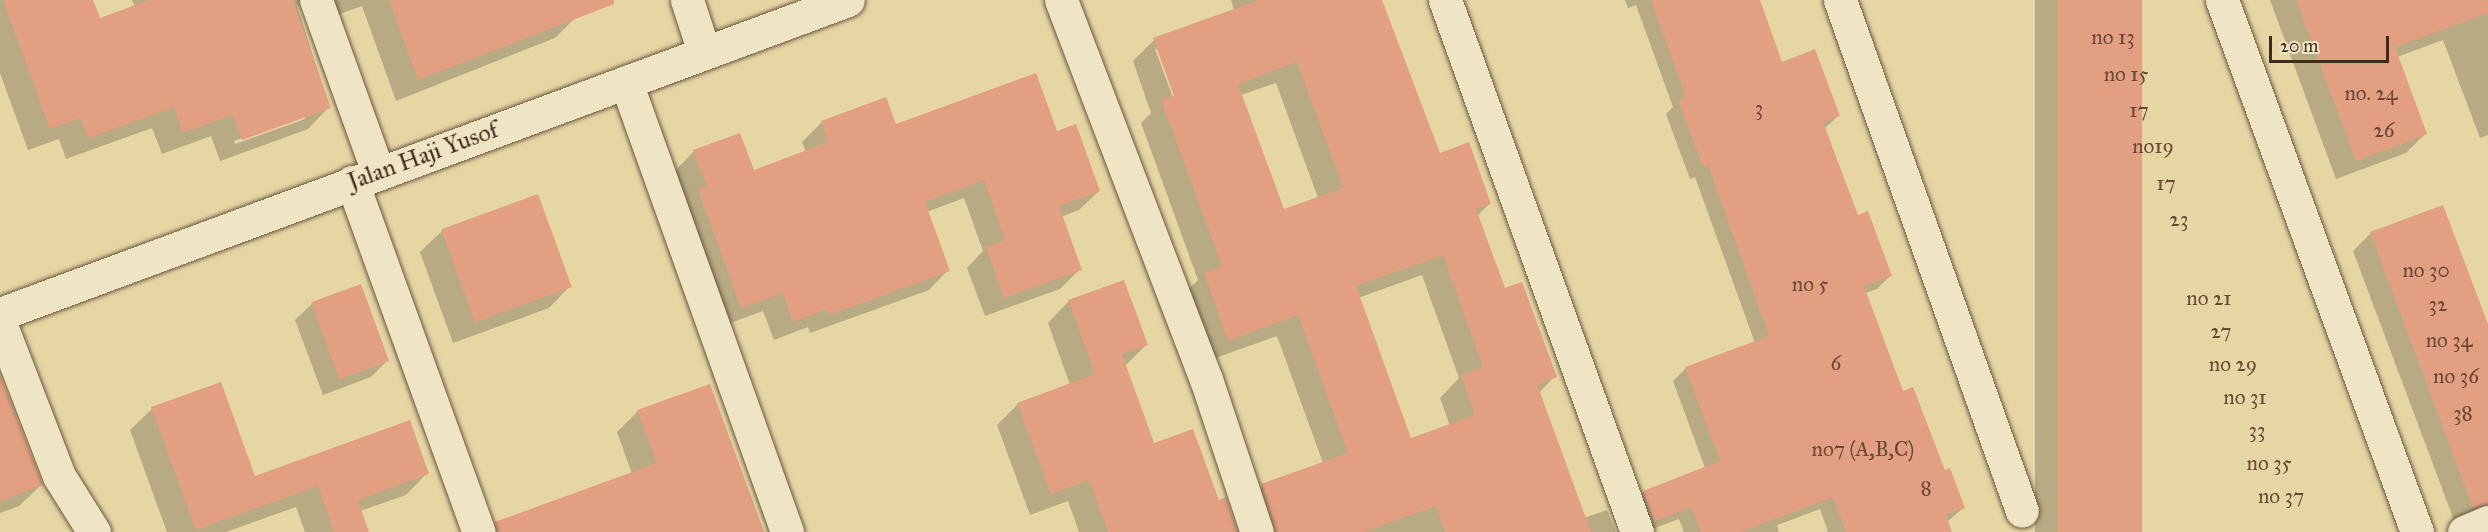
<!DOCTYPE html>
<style>
body{margin:0}
#map{position:relative;width:2488px;height:532px;overflow:hidden;background:#e6d6a4;font-family:"IM FELL Great Primer",serif}
div>[style]{position:absolute}
.shadow>*{inset:0;background:#0003;transform-origin:0 0}
.building>*{inset:0;background:#e39f81;transform-origin:0 0}
.roads{filter:drop-shadow(0 0 2px #69563e) drop-shadow(0 0 2px #69563e)}
.minor>*{height:33px;margin:-16.5px;padding:0 16.5px;transform-origin:16.5px;border-radius:16.5px;background:#efe4c4}
span{translate:-50% -50%;white-space:nowrap;text-align:center;line-height:1.15;-webkit-text-stroke:4.5px #efe4c4;paint-order:stroke}
.number-label{font-size:21px;color:#684835}
.number-label span{-webkit-text-stroke-width:0}
.street-label{font-size:24px;color:#3f2b1c}
.scale{position:absolute;left:2269px;top:36px;width:120px;height:27px;box-sizing:border-box;border:3px solid #3f2b1c;border-top:0;padding-left:8px;font-size:18px;line-height:21px;white-space:nowrap;color:#3f2b1c;-webkit-text-stroke:4px #efe4c4;paint-order:stroke}
</style>
<div id="map">
<div class="shadow">
<i style="clip-path:polygon(evenodd,0 0,92px 0,99px 20px,135px 7px,132px 0,575px 0,577px 16px,555px 38px,396px 101px,362px 6px,315px 23px,306px 7px,297px 5px,329px 107px,308px 129px,220px 161px,211px 136px,162px 154px,152px 128px,66px 159px,59px 139px,28px 150px,0 73px,0 0,305px 115px,305px 119px,235px 144px,234px 141px,305px 115px)"></i>
<i style="clip-path:polygon(evenodd,1231px 0,1381px 0,1439px 154px,1489px 204px,1477px 216px,1504px 290px,1555px 376px,1539px 393px,1584px 518px,1607px 510px,1616px 532px,1247px 532px,1240px 507px,1262px 486px,1323px 463px,1277px 336px,1207px 361px,1183px 295px,1198px 280px,1141px 123px,1151px 113px,1133px 61px,1154px 40px,1234px 10px,1231px 0,1155px 49px,1159px 49px,1178px 102px,1175px 103px,1155px 49px,1231px 0,1276px 83px,1318px 198px,1283px 211px,1241px 95px,1276px 83px,1231px 0,1422px 275px,1459px 378px,1440px 398px,1450px 426px,1410px 440px,1358px 298px,1422px 275px)"></i>
<i style="clip-path:polygon(1625px 0,1758px 0,1781px 63px,1838px 116px,1824px 129px,1857px 217px,1890px 276px,1877px 289px,1865px 293px,1902px 393px,1963px 508px,1947px 522px,1950px 532px,1828px 532px,1820px 509px,1777px 525px,1779px 532px,1684px 532px,1679px 519px,1644px 532px,1630px 505px,1643px 492px,1705px 468px,1673px 381px,1686px 368px,1755px 343px,1695px 177px,1690px 179px,1666px 114px,1673px 107px,1636px 5px,1628px 8px)"></i>
<i style="left:2035px;top:0;width:106px;height:567px"></i>
<i style="clip-path:polygon(2270px 0,2488px 0,2488px 135px,2480px 138px,2443px 40px,2397px 57px,2425px 134px,2406px 153px,2336px 179px)"></i>
<i style="clip-path:polygon(822px 122px,1056px 133px,1099px 191px,1079px 210px,1061px 217px,1080px 269px,1060px 289px,985px 316px,967px 268px,983px 251px,964px 198px,927px 212px,948px 270px,929px 290px,810px 333px,808px 327px,774px 340px,763px 311px,722px 326px,675px 171px,694px 151px,753px 171px,806px 152px,802px 142px)"></i>
<i style="clip-path:polygon(2442px 207px,2488px 328px,2488px 510px,2455px 523px,2353px 251px,2370px 234px)"></i>
<i style="clip-path:polygon(442px 231px,570px 286px,549px 308px,453px 343px,420px 252px)"></i>
<i style="clip-path:polygon(1069px 301px,1146px 345px,1125px 366px,1154px 444px,1218px 502px,1225px 499px,1238px 532px,1079px 532px,1068px 501px,1030px 515px,997px 425px,1018px 404px,1070px 385px,1048px 323px)"></i>
<i style="clip-path:polygon(312px 304px,387px 361px,371px 377px,323px 395px,295px 320px)"></i>
<i style="clip-path:polygon(709px 386px,764px 532px,488px 532px,498px 523px,632px 474px,617px 432px,638px 411px)"></i>
<i style="clip-path:polygon(0 405px,41px 485px,19px 506px,0 513px)"></i>
<i style="clip-path:polygon(152px 409px,254px 478px,427px 473px,406px 495px,360px 511px,368px 532px,305px 532px,296px 507px,226px 532px,167px 532px,130px 430px)"></i>
</div>
<div class="building">
<i style="clip-path:polygon(3px 0,93px 0,100px 18px,149px 0,293px 0,331px 108px,242px 140px,232px 115px,183px 133px,174px 107px,88px 138px,81px 118px,50px 129px)"></i>
<i style="clip-path:polygon(389px 0,614px 0,614px 4px,418px 80px)"></i>
<i style="clip-path:polygon(evenodd,1259px 0,1382px 0,1440px 153px,1469px 142px,1491px 204px,1476px 209px,1505px 288px,1522px 282px,1557px 377px,1537px 384px,1591px 532px,1445px 532px,1436px 506px,1363px 532px,1275px 532px,1261px 484px,1348px 453px,1298px 315px,1228px 341px,1204px 273px,1222px 266px,1161px 100px,1174px 96px,1153px 38px,1259px 0,1297px 62px,1343px 188px,1284px 209px,1238px 84px,1297px 62px,1259px 0,1443px 255px,1483px 367px,1461px 375px,1475px 415px,1411px 438px,1356px 286px,1443px 255px)"></i>
<i style="clip-path:polygon(1651px 0,1760px 0,1782px 62px,1815px 49px,1840px 116px,1823px 122px,1858px 215px,1868px 211px,1892px 276px,1864px 286px,1903px 391px,1913px 387px,1945px 470px,1950px 468px,1965px 508px,1946px 515px,1952px 532px,1846px 532px,1833px 497px,1740px 532px,1701px 532px,1692px 507px,1654px 521px,1643px 491px,1720px 461px,1685px 367px,1769px 336px,1708px 165px,1703px 167px,1678px 100px,1686px 97px)"></i>
<i style="left:2057px;top:0;width:85px;height:567px"></i>
<i style="clip-path:polygon(2296px 0,2488px 0,2488px 13px,2395px 47px,2427px 134px,2356px 161px)"></i>
<i style="clip-path:polygon(1036px 73px,1057px 131px,1076px 124px,1100px 191px,1059px 206px,1082px 270px,1004px 298px,986px 247px,1005px 240px,984px 180px,925px 202px,950px 271px,829px 315px,827px 309px,793px 322px,783px 293px,741px 308px,698px 190px,707px 187px,693px 150px,740px 133px,754px 170px,828px 142px,821px 121px,886px 97px,896px 124px)"></i>
<i style="left:538px;top:194px;width:99px;height:103px;rotate:70deg"></i>
<i style="clip-path:polygon(2443px 205px,2488px 324px,2488px 504px,2473px 508px,2370px 232px)"></i>
<i style="clip-path:polygon(1124px 280px,1148px 345px,1122px 354px,1154px 443px,1193px 429px,1219px 500px,1226px 497px,1237px 532px,1108px 532px,1089px 480px,1051px 494px,1017px 403px,1095px 374px,1068px 300px)"></i>
<i style="left:361px;top:284px;width:82px;height:53px;rotate:70deg"></i>
<i style="clip-path:polygon(0 375px,43px 485px,0 501px)"></i>
<i style="clip-path:polygon(221px 382px,255px 476px,410px 420px,429px 474px,358px 500px,369px 532px,334px 532px,318px 486px,196px 530px,151px 407px)"></i>
<i style="clip-path:polygon(710px 384px,764px 532px,497px 532px,495px 522px,657px 463px,637px 410px)"></i>
</div>
<div class="roads">
<div class="minor">
<i style="left:316px;top:0;width:183px;rotate:70.2deg"></i>
<i style="left:687px;top:0;width:55px;rotate:71.9deg"></i>
<i style="left:1061px;top:0;width:406px;rotate:69.1deg"></i>
<i style="left:1206px;top:379px;width:161px;rotate:71.6deg"></i>
<i style="left:1445px;top:0;width:566px;rotate:70.16deg"></i>
<i style="left:1840px;top:0;width:542px;rotate:70.4deg"></i>
<i style="left:2222px;top:0;width:567px;rotate:69.87deg"></i>
<i style="left:626px;top:82px;width:478px;rotate:70.3deg"></i>
<i style="left:352px;top:182px;width:372px;rotate:70.1deg"></i>
<i style="left:0;top:314px;width:904px;rotate:-20.32deg"></i>
<i style="left:0;top:323px;width:164px;rotate:68.9deg"></i>
<i style="left:59px;top:476px;width:66px;rotate:58deg"></i>
<i style="left:2464px;top:532px;width:26px;rotate:-23deg"></i>
</div>
</div>
<div class="number-label">
<span style="left:2113px;top:37px">no 13</span>
<span style="left:2126px;top:74px">no 15</span>
<span style="left:2371px;top:93px">no. 24</span>
<span style="left:1759px;top:108px">3</span>
<span style="left:2139px;top:110px">17</span>
<span style="left:2384px;top:130px">26</span>
<span style="left:2153px;top:146px">no19</span>
<span style="left:2166px;top:183px">17</span>
<span style="left:2179px;top:219px">23</span>
<span style="left:2426px;top:270px">no 30</span>
<span style="left:1810px;top:284px">no 5</span>
<span style="left:2209px;top:298px">no 21</span>
<span style="left:2438px;top:304px">32</span>
<span style="left:2221px;top:331px">27</span>
<span style="left:2449px;top:340px">no 34</span>
<span style="left:1836px;top:363px">6</span>
<span style="left:2233px;top:364px">no 29</span>
<span style="left:2456px;top:376px">no 36</span>
<span style="left:2245px;top:397px">no 31</span>
<span style="left:2463px;top:413px">38</span>
<span style="left:2257px;top:430px">33</span>
<span style="left:1863px;top:449px">no7 (A,B,C)</span>
<span style="left:2269px;top:463px">no 35</span>
<span style="left:1926px;top:488px">8</span>
<span style="left:2281px;top:496px">no 37</span>
</div>
<div class="street-label">
<span style="left:423px;top:156px;rotate:-20deg">Jalan Haji Yusof</span>
</div>
<div class="scale">20 m</div>
</div>
